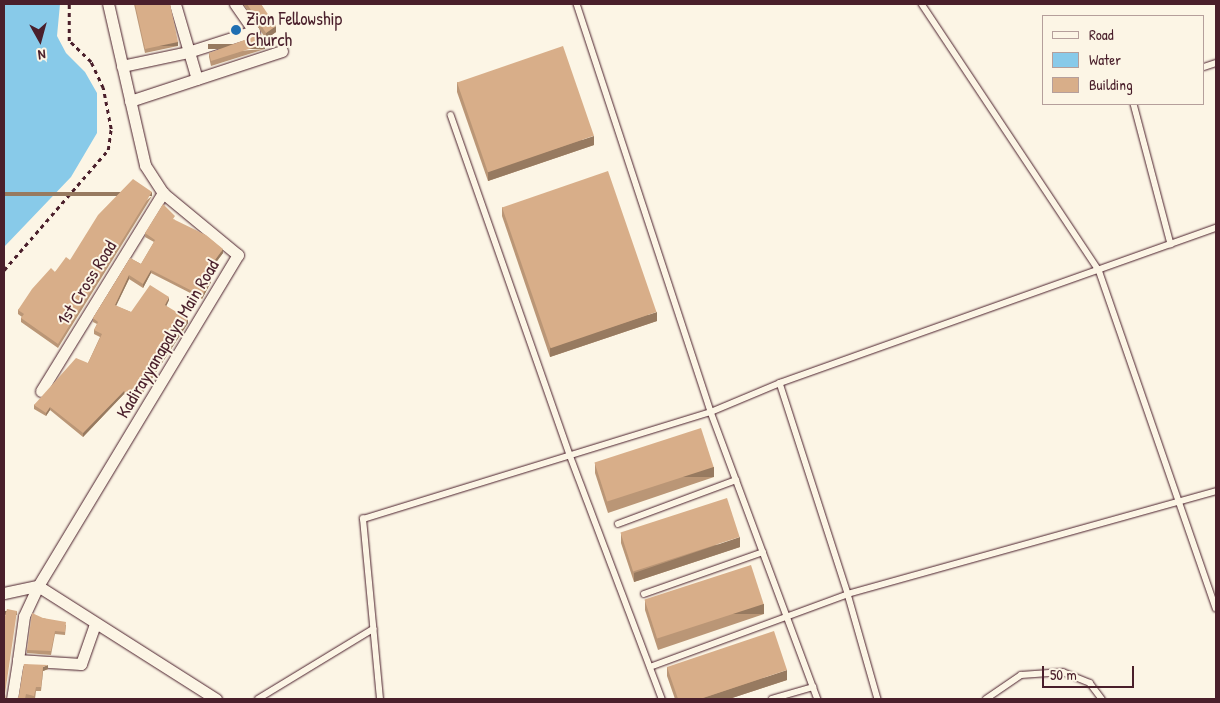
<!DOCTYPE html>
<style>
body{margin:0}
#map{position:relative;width:1220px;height:703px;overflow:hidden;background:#fcf5e5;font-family:"Patrick Hand",sans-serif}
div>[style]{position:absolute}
.water>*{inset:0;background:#88cae9}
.path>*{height:2.5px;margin-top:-1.25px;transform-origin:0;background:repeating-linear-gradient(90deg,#4a1f2b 0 4px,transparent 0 8px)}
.roads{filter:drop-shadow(0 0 1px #4a1f2b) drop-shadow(0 0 1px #4a1f2b)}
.lane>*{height:5.5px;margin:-2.75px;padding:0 2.75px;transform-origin:2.75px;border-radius:2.75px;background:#fcf5e5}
.street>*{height:11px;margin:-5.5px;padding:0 5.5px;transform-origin:5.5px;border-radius:5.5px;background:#fcf5e5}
.wall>*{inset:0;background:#ba9676}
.shaded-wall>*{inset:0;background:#977a60;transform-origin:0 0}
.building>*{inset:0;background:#d8ae89;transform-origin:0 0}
.dots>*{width:14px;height:14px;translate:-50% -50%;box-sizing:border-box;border:2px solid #fcf5e5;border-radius:50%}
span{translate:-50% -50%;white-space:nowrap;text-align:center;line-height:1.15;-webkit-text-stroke:4px #fcf5e5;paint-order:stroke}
.poi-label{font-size:18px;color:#4a1f2b}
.left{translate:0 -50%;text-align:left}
.street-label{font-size:18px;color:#4a1f2b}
.frame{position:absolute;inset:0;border:5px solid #4a1f2b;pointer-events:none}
.legend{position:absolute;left:1042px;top:15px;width:162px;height:90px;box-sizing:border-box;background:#fcf5e5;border:1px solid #b59f9b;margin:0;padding:6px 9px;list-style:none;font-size:15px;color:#4a1f2b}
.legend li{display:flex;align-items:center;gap:10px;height:25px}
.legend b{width:25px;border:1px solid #b59f9b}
.north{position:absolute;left:15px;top:15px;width:50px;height:50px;-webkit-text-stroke:4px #fcf5e5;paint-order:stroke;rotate:173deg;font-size:14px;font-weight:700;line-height:20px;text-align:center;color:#4a1f2b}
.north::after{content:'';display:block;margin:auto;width:18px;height:22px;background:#4a1f2b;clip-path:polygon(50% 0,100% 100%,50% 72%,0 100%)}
.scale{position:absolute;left:1042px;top:666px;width:92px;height:22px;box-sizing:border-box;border:2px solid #4a1f2b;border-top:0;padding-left:6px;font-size:15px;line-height:18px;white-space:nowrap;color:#4a1f2b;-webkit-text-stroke:4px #fcf5e5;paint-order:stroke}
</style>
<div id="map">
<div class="water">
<i style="clip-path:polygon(4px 4px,60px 4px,57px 36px,66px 53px,85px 72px,97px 93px,97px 133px,71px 177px,4px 247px)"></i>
</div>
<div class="path">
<i style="left:4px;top:270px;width:159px;rotate:-49.1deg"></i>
<i style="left:108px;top:150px;width:21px;rotate:-82deg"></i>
<i style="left:111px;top:129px;width:42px;rotate:-101deg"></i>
<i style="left:103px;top:88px;width:29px;rotate:-115deg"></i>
<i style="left:91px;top:62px;width:30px;rotate:-136deg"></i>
<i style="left:69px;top:41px;width:37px;rotate:-90deg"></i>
</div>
<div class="roads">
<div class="lane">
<i style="left:577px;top:4px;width:429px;rotate:71.8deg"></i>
<i style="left:711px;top:412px;width:306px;rotate:69.6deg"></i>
<i style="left:922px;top:4px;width:320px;rotate:56.4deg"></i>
<i style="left:1099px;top:270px;width:358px;rotate:70.9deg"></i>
<i style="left:1204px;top:67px;width:13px;rotate:-18deg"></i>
<i style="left:1134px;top:104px;width:145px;rotate:75.2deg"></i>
<i style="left:451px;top:115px;width:360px;rotate:70.7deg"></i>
<i style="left:570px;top:455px;width:261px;rotate:69.3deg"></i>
<i style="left:780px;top:383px;width:222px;rotate:72.1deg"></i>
<i style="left:848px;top:594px;width:109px;rotate:74.1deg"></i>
<i style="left:618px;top:524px;width:126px;rotate:-20.4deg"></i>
<i style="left:644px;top:594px;width:126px;rotate:-19.4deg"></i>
<i style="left:650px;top:667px;width:211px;rotate:-20.2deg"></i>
<i style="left:848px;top:594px;width:382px;rotate:-15.6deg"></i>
<i style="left:258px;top:699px;width:135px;rotate:-31.3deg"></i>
<i style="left:380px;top:699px;width:181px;rotate:-95.4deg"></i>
<i style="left:363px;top:519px;width:364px;rotate:-17.1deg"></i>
<i style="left:711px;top:412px;width:75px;rotate:-22.8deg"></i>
<i style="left:780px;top:383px;width:463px;rotate:-19.6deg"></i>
<i style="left:772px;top:699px;width:43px;rotate:-16.3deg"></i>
<i style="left:986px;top:699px;width:42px;rotate:-34.4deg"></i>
<i style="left:1021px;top:675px;width:42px;rotate:-4.1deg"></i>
<i style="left:1063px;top:672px;width:29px;rotate:22deg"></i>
<i style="left:1090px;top:683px;width:20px;rotate:53deg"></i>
</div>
<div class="street">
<i style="left:175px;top:4px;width:78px;rotate:73.7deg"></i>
<i style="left:122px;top:66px;width:67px;rotate:-12deg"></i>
<i style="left:188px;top:52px;width:69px;rotate:-17.7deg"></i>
<i style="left:254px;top:31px;width:33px;rotate:-125deg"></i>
<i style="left:130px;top:101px;width:160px;rotate:-18.2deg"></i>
<i style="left:41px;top:391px;width:233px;rotate:-58.4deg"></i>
<i style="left:4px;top:593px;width:35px;rotate:-12deg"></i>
<i style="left:38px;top:586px;width:387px;rotate:-58.9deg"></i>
<i style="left:238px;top:255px;width:97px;rotate:-140.4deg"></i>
<i style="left:163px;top:193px;width:33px;rotate:-123deg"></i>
<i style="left:145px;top:165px;width:165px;rotate:-102.9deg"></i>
<i style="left:18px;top:660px;width:44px;rotate:-82.2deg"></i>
<i style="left:24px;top:616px;width:33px;rotate:-65deg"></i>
<i style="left:38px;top:586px;width:211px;rotate:32.4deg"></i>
<i style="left:12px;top:699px;width:39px;rotate:-81deg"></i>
<i style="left:18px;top:660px;width:63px;rotate:3.6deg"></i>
<i style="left:81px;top:664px;width:42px;rotate:-70.7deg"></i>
</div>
</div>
<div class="wall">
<i style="clip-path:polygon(134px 4px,170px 4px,178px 46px,145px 53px)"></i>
<i style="clip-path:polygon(243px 4px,261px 4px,276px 32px,266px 39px)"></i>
<i style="clip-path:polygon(265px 49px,211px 66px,209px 57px,209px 53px)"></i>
<i style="clip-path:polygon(457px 82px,594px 145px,488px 181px,457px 92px)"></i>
<i style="clip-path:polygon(152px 196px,58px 348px,21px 322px,21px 318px,22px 317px,18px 314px,18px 310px,55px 272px)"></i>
<i style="clip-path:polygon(502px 207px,657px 321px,550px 357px,502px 216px)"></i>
<i style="clip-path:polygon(175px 219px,174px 220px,223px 253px,206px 276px,211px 282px,202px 299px,151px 273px,143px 288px,129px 279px,116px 306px,131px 312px,169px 300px,166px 306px,188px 323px,136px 403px,124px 394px,83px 437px,50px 410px,46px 416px,34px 409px,34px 405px,88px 363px,100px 337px,94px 334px,94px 330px,97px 324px,93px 322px,93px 318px,130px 258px,141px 264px,154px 242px,145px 237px,145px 233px)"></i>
<i style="clip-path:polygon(595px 464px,714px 477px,608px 513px,595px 473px)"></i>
<i style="clip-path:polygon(621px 534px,740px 547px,634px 582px,621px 543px)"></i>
<i style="clip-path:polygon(645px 601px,764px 614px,658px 650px,645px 610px)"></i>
<i style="clip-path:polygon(43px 618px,66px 625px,65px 635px,55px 634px,51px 655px,27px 653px,27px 650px)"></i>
<i style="clip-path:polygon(24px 664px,48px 669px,43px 671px,41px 691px,36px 691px,35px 699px,17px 699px,19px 696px)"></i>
<i style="clip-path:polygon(667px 667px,787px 680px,729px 699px,675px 699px,667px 676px)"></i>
</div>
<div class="shaded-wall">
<i style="clip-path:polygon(276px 26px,276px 32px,266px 39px,266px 33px)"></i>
<i style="left:178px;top:42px;width:4px;height:34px;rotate:90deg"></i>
<i style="left:265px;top:44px;width:5px;height:57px;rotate:90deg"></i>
<i style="clip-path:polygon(594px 136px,594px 145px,488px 181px,488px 171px)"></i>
<i style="left:152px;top:192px;width:4px;height:179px;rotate:90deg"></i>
<i style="clip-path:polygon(223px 249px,223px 253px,204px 278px,204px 275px)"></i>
<i style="clip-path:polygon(151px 270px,151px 273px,143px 288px,143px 284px)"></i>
<i style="clip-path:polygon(129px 275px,129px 279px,115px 308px,115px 305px)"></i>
<i style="clip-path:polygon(211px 279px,211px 282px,202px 299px,202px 296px)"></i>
<i style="clip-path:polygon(169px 297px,169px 300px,165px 309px,165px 305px)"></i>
<i style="clip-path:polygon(657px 312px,657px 321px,550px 357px,550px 347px)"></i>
<i style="clip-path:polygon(188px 319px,188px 323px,136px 403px,136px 400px)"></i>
<i style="clip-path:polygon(124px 391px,124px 394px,83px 437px,83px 433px)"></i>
<i style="clip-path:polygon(50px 407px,50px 410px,46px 416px,46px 413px)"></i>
<i style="left:714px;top:467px;width:10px;height:112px;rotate:90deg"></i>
<i style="clip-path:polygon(740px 537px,740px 547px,634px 582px,634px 573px)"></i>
<i style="left:764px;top:604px;width:10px;height:112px;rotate:90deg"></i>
<i style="left:17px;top:611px;width:4px;height:84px;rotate:90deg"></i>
<i style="clip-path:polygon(48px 665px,48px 669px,43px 671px,41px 691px,43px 667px)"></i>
<i style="clip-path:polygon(787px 670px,787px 680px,729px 699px,700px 699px)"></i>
</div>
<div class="building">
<i style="clip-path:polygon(135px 4px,170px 4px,178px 42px,145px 49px)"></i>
<i style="clip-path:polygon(247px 4px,261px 4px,276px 26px,266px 33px)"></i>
<i style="clip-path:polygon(261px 34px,265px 44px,211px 61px,209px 53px)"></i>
<i style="left:563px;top:46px;width:95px;height:112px;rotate:71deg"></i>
<i style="left:608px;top:171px;width:149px;height:112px;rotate:71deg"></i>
<i style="clip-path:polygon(133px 179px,152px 192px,58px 344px,21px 318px,24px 314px,18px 310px,32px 289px,51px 268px,55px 272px,66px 257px,70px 260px,98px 215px)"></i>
<i style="clip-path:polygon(163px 204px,175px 216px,173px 219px,206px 235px,223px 249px,204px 275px,211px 279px,202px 296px,151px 270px,143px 284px,129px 275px,115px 305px,131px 312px,150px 285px,169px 297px,165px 305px,188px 319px,136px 400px,124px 391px,83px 433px,50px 407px,46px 413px,34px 405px,76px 358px,88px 363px,102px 334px,94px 330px,98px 322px,93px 318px,130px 258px,141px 264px,155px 240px,145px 233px)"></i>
<i style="left:701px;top:428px;width:41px;height:112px;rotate:72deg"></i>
<i style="left:727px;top:498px;width:41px;height:112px;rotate:72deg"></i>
<i style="left:751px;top:565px;width:41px;height:112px;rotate:72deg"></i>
<i style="clip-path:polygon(7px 609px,17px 611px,5px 694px,6px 699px,4px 699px,4px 685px,5px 685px,4px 685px,4px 616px,5px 616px)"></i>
<i style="clip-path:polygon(32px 613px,43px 618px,66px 622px,65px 632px,55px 631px,51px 651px,27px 650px)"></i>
<i style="clip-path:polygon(774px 631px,787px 670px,700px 699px,678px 699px,667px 667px)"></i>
<i style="clip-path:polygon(24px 664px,48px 665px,43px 667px,41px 687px,36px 687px,34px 696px,26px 694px,25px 699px,17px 699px,19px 696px)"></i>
</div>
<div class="dots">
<i style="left:236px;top:30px;background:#1f6fb2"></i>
</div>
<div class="poi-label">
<span class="left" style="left:246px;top:30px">Zion Fellowship<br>Church</span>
</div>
<div class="street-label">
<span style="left:87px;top:283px;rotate:-58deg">1st Cross Road</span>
<span style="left:168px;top:339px;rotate:-59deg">Kadirayyanapalya Main Road</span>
</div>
<div class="frame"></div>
<ul class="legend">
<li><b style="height:6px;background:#fcf5e5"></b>Road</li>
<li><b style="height:14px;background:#88cae9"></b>Water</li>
<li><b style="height:14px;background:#d8ae89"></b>Building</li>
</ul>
<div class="north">N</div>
<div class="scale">50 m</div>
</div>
